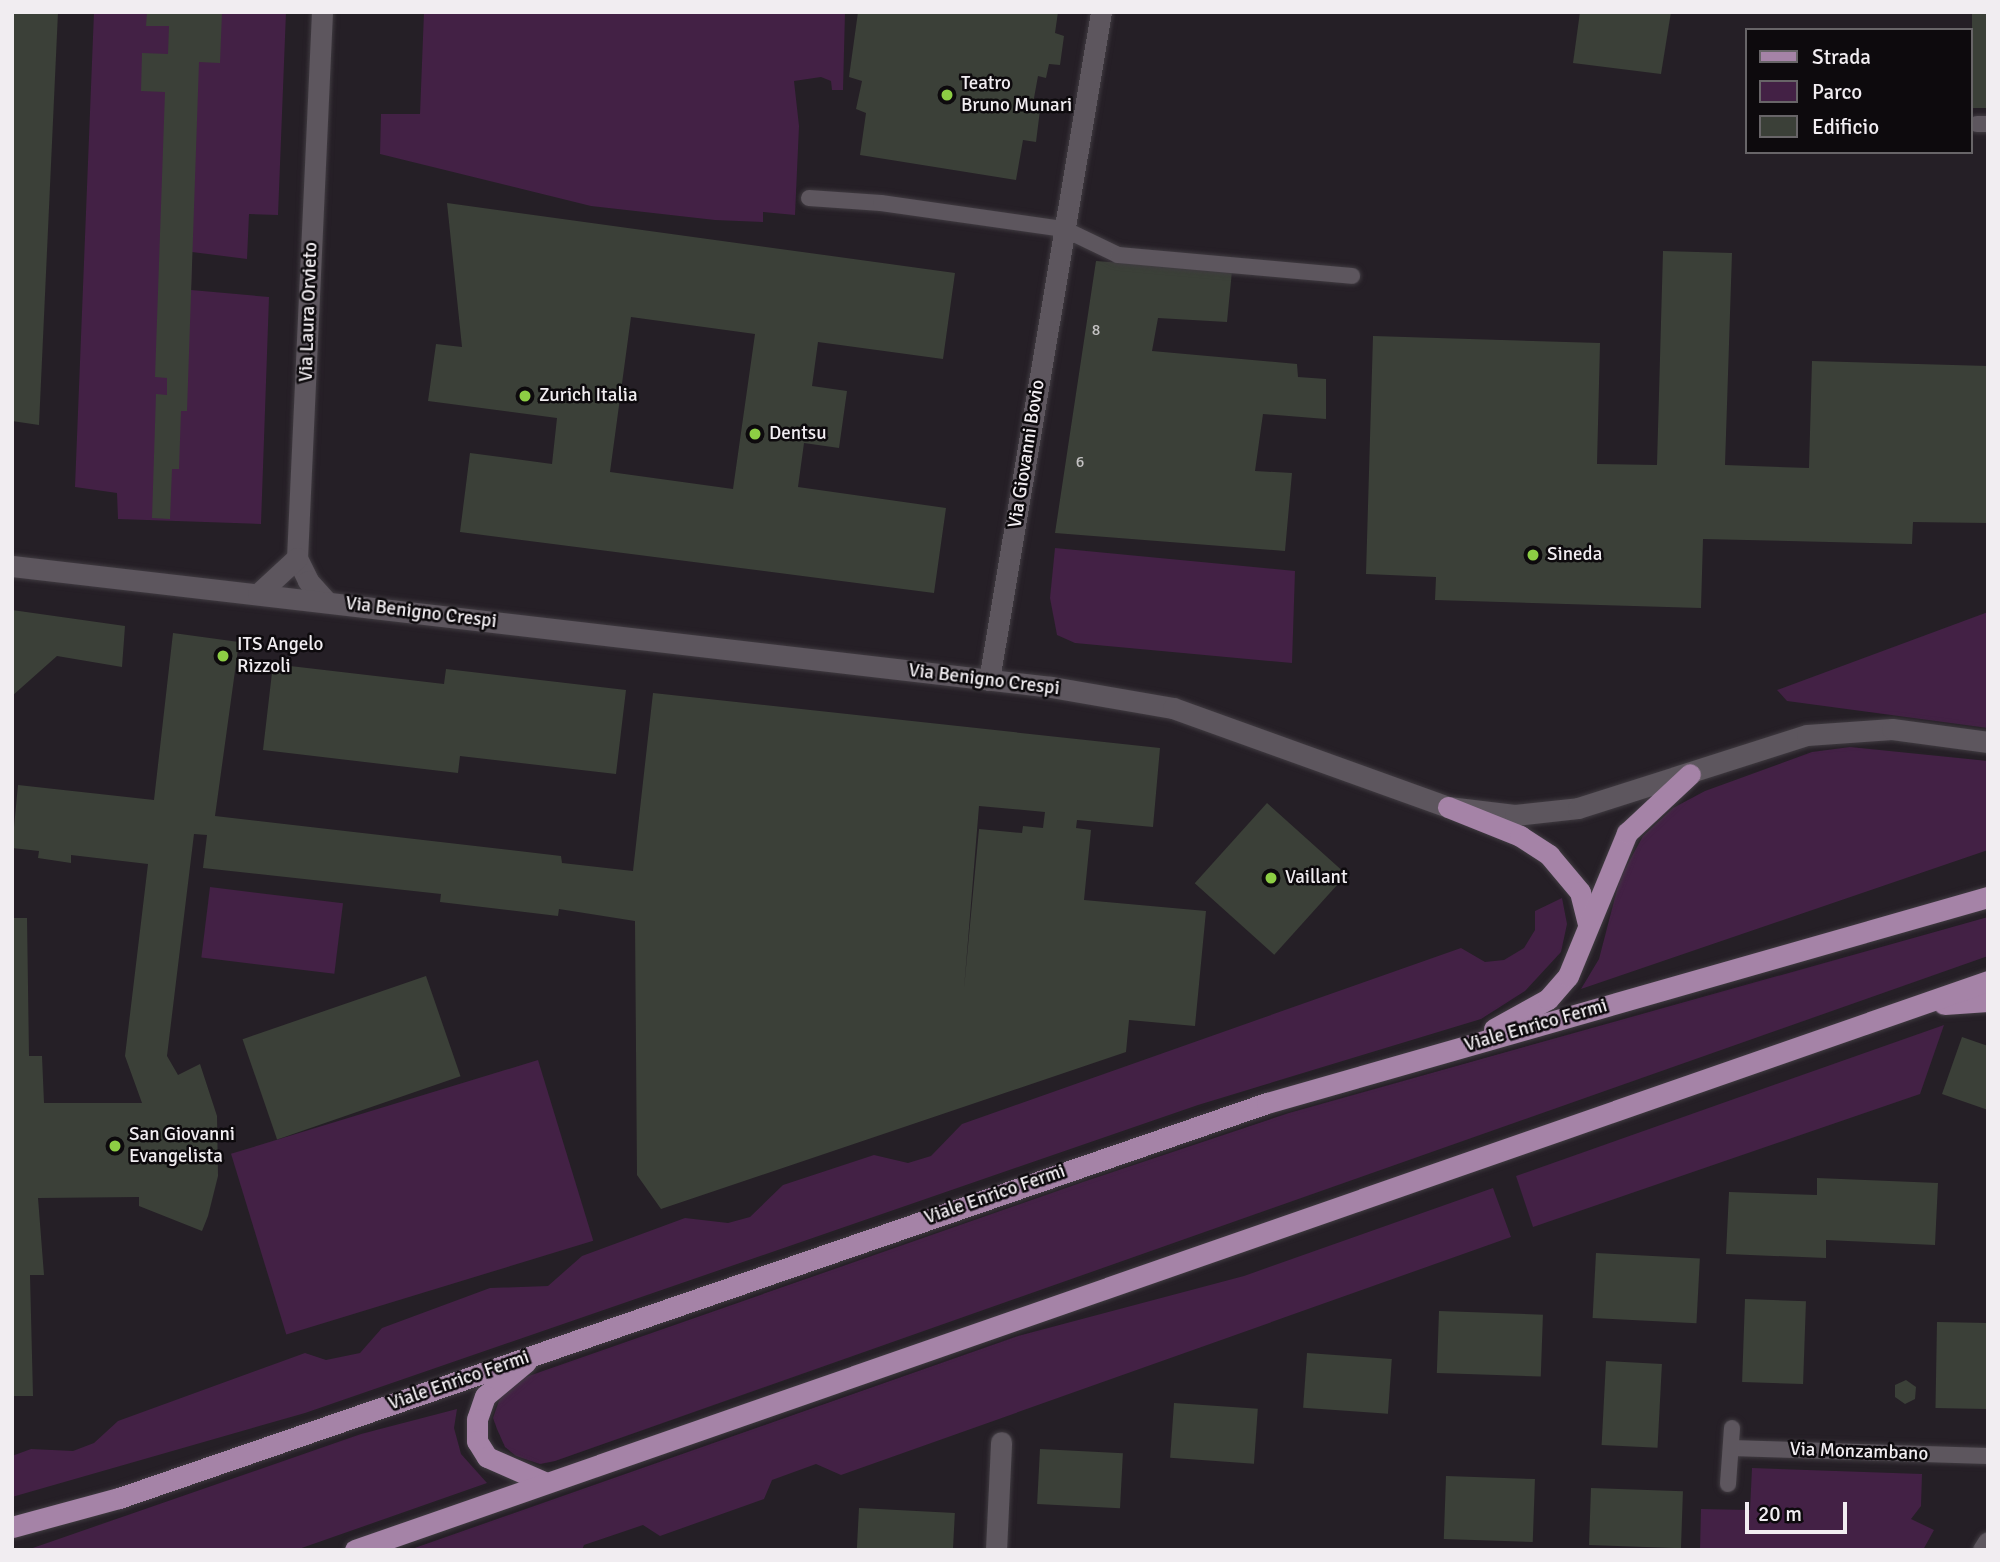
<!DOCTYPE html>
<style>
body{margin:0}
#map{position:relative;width:2000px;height:1562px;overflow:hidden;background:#251f26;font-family:Signika,sans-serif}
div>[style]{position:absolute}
.green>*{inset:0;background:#432145;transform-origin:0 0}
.building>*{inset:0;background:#3b4038;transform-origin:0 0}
.roads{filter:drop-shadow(0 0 2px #403b41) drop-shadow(0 0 2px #403b41)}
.lane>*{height:16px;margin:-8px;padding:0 8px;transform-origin:8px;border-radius:8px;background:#5d565e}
.street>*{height:21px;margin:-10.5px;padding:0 10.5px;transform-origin:10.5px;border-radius:10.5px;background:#5d565e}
.primary>*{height:21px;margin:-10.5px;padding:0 10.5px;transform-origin:10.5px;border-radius:10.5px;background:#a583a7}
.dots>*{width:19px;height:19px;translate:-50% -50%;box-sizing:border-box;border:4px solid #0d0a0d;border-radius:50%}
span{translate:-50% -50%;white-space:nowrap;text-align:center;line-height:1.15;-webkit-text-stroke:5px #0d0a0d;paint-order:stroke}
.number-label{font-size:16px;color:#c4c2c3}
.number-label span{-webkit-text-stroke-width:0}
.poi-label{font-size:19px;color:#f1edf1}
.left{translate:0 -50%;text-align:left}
.street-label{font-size:19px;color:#f1edf1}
.frame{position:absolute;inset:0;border:14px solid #f1edf1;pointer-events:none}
.legend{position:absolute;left:1745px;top:28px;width:228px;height:126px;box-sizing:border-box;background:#0d0a0d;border:2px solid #686568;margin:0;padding:9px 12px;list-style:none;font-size:21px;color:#f1edf1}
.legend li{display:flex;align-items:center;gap:14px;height:35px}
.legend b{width:35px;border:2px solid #686568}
.scale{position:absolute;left:1745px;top:1502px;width:102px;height:32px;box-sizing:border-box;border:4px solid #f1edf1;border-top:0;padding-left:9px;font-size:21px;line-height:24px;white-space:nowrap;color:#f1edf1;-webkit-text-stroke:5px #0d0a0d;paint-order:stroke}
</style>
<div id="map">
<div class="green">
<i style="clip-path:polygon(94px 12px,286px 12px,278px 215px,249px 214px,247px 259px,192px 252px,191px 290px,269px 297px,261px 524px,118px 519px,117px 493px,75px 487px)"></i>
<i style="clip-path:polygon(424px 12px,845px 12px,843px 90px,832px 90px,831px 81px,821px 77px,794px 81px,799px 126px,795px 215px,763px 212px,763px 222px,715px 220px,591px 206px,380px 154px,381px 114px,420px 114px)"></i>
<i style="clip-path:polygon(1055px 548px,1295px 571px,1292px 663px,1075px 643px,1057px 635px,1050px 598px)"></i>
<i style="clip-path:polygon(1988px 612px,1988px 728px,1787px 701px,1777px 690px)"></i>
<i style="clip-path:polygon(1850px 747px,1988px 761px,1988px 850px,1581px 989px,1599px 959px,1620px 878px,1643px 836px,1673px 808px,1705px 791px,1812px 752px)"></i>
<i style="left:210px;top:887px;width:134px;height:71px;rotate:7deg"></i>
<i style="clip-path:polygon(1562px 898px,1567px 924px,1561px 952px,1525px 991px,1481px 1019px,1198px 1105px,305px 1413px,12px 1497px,12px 1456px,31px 1449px,73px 1451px,94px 1443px,118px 1421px,305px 1353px,326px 1360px,360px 1353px,382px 1328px,490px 1288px,548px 1286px,582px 1256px,685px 1218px,728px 1223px,750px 1217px,783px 1185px,874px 1155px,908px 1163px,931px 1156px,962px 1124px,1461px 948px,1485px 962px,1504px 960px,1524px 948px,1535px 930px,1535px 911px)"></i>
<i style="clip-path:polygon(1988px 917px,1988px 956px,555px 1461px,540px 1464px,516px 1456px,505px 1447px,497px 1429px,493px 1418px,503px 1389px,523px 1378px,1083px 1182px,1289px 1113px)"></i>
<i style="clip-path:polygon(1944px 1025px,1920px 1094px,1533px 1227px,1516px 1176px)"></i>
<i style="left:538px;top:1060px;width:189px;height:321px;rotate:73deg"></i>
<i style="clip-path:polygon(1493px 1188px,1511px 1237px,841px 1475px,816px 1464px,772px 1480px,764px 1499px,660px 1536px,643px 1525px,584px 1545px,582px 1550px,409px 1550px,1018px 1336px,1244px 1276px)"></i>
<i style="clip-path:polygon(457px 1409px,454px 1428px,461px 1454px,487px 1483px,296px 1550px,27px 1550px,361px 1434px)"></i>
<i style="clip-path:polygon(1752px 1468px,1922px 1474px,1921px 1506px,1911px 1519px,1934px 1530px,1923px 1550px,1700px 1550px,1701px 1509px,1750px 1510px)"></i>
</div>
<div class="building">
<i style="clip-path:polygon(12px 12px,58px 12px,39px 425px,12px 421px)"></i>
<i style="clip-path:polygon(147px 12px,222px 12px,220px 63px,199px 62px,187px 411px,181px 411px,179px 469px,172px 469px,170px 519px,152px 518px,156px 394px,167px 395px,167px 378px,155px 377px,165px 92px,141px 91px,142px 53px,168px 54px,169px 26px,146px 26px)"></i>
<i style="clip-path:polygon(858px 12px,1058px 12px,1055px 33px,1064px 36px,1060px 65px,1049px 64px,1046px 78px,1038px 76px,1032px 109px,1040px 110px,1036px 142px,1023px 140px,1016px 180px,860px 155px,866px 113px,856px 109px,862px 81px,849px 77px)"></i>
<i style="clip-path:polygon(1580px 12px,1671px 12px,1661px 74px,1573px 63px)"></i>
<i style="left:1972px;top:12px;width:16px;height:96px"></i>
<i style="clip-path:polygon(evenodd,447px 203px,955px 273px,943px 359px,818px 342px,812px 386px,847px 391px,839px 448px,804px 443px,798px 487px,946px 508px,934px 593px,460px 532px,470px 453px,552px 464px,557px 418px,428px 401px,436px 344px,462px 347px,447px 203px,631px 317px,755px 334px,733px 489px,610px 472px,631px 317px)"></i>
<i style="clip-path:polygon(1663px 251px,1732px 253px,1725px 465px,1809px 468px,1812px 361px,1988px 366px,1988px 523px,1913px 522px,1912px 544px,1703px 539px,1701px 608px,1435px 600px,1436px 577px,1366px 574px,1373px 336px,1600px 343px,1597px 464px,1657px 465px)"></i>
<i style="clip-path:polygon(1096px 261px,1232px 271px,1227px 322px,1158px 318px,1152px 351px,1297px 364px,1298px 377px,1326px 379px,1326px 419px,1263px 414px,1255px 471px,1292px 473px,1285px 551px,1055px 533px)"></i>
<i style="clip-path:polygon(12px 610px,125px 626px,122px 667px,57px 656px,12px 696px)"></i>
<i style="clip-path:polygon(evenodd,173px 633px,239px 642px,215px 816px,561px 856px,562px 863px,633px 871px,653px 693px,1160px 748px,1153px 827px,1077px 820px,1076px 828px,1091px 830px,1084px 900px,1206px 911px,1195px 1026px,1129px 1020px,1126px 1052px,661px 1209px,637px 1175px,635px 921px,559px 909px,558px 916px,440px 902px,441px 894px,203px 868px,207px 835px,194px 834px,167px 1056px,178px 1075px,200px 1064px,217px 1116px,218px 1176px,208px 1216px,202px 1231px,139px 1206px,139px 1197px,38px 1198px,44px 1275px,30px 1275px,33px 1396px,12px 1396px,12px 918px,27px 918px,29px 1056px,42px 1056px,44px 1103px,142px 1103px,125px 1056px,148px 864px,71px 855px,71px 863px,38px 858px,39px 851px,12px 848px,18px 785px,154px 800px,173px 633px,979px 806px,1045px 812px,1043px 828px,1023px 826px,1022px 833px,979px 829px,964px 989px,979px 806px)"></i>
<i style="clip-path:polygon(273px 664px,444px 684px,446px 669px,626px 690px,616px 774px,460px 756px,458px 773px,263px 750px)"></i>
<i style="left:1267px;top:803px;width:107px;height:108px;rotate:42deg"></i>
<i style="left:426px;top:976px;width:106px;height:194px;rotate:71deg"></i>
<i style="clip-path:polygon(1962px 1037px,1988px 1046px,1988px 1110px,1942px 1094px)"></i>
<i style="clip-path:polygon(1817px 1178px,1938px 1183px,1935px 1245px,1826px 1240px,1826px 1258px,1726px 1254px,1729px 1192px,1817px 1195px)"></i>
<i style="left:1596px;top:1253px;width:104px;height:65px;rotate:3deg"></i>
<i style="left:1745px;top:1299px;width:61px;height:83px;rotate:2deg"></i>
<i style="left:1439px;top:1311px;width:104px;height:62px;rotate:2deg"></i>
<i style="left:1937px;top:1322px;width:51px;height:86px;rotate:1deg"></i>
<i style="left:1307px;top:1353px;width:85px;height:55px;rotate:4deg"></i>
<i style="left:1606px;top:1361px;width:56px;height:84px;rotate:3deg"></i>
<i style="clip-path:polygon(1906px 1380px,1916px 1387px,1915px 1399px,1905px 1404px,1895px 1397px,1895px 1385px)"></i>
<i style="left:1174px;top:1403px;width:84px;height:55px;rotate:4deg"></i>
<i style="left:1040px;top:1449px;width:83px;height:55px;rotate:3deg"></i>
<i style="left:1446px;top:1476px;width:89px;height:63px;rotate:2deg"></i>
<i style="left:1591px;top:1488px;width:92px;height:57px;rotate:2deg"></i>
<i style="left:859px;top:1508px;width:96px;height:42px;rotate:3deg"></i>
</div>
<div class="roads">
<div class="lane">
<i style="left:1977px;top:124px;width:11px"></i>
<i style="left:809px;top:198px;width:72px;rotate:4deg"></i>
<i style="left:881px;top:203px;width:185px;rotate:8.1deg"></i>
<i style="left:1064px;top:229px;width:60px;rotate:25.7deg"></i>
<i style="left:1118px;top:255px;width:235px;rotate:5.1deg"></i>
<i style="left:1731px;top:1448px;width:257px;rotate:1.8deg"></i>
<i style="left:1728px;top:1484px;width:56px;rotate:-85.9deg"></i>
</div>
<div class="street">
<i style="left:322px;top:12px;width:547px;rotate:92.62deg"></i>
<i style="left:297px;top:558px;width:25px;rotate:64deg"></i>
<i style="left:308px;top:581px;width:28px;rotate:48deg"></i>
<i style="left:12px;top:566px;width:1046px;rotate:6.64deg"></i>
<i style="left:1051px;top:687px;width:124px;rotate:9.8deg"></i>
<i style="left:1173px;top:708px;width:292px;rotate:19.8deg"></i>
<i style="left:1448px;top:807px;width:67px;rotate:6.8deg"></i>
<i style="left:1515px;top:815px;width:63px;rotate:-6.3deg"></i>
<i style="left:1578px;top:808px;width:240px;rotate:-17.7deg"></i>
<i style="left:1807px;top:735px;width:85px;rotate:-4deg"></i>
<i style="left:1892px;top:729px;width:97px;rotate:7.7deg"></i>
<i style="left:258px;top:594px;width:53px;rotate:-42.7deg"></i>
<i style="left:989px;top:680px;width:677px;rotate:-80.48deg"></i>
<i style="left:996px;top:1550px;width:108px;rotate:-87.3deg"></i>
<i style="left:1983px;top:1550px;width:9px;rotate:-58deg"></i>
</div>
<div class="primary">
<i style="left:1448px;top:807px;width:78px;rotate:21.9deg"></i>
<i style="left:1520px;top:836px;width:35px;rotate:33deg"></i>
<i style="left:1549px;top:855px;width:48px;rotate:50deg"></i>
<i style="left:1580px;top:892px;width:33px;rotate:76deg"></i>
<i style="left:1944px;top:1004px;width:44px;rotate:-3.9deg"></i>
<i style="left:1494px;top:1029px;width:62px;rotate:-29.1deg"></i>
<i style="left:1548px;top:999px;width:30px;rotate:-49deg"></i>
<i style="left:1568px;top:976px;width:155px;rotate:-67.6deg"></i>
<i style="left:1627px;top:833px;width:86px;rotate:-43.1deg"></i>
<i style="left:526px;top:1362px;width:53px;rotate:140.3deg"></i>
<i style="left:485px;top:1396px;width:24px;rotate:109deg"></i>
<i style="left:477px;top:1419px;width:22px;rotate:90deg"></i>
<i style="left:477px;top:1441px;width:19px;rotate:58deg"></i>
<i style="left:487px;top:1457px;width:62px;rotate:23.7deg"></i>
<i style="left:12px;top:1527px;width:111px;rotate:-15.2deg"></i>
<i style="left:119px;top:1498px;width:1214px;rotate:-18.99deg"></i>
<i style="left:1267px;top:1103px;width:750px;rotate:-15.95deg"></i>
<i style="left:355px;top:1550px;width:1729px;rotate:-19.21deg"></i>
</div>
</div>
<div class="dots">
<i style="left:947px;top:95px;background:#8dce44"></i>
<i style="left:525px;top:396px;background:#8dce44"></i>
<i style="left:755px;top:434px;background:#8dce44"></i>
<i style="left:1533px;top:555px;background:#8dce44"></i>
<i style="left:223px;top:656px;background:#8dce44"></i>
<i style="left:1271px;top:878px;background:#8dce44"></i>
<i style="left:115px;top:1146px;background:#8dce44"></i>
</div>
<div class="number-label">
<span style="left:1096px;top:330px">8</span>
<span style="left:1080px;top:462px">6</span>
</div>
<div class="poi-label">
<span class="left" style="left:961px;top:95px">Teatro<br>Bruno Munari</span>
<span class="left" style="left:539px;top:396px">Zurich Italia</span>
<span class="left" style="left:769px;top:434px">Dentsu</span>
<span class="left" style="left:1547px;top:555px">Sineda</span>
<span class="left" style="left:237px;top:656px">ITS Angelo<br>Rizzoli</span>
<span class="left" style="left:1285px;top:878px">Vaillant</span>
<span class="left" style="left:129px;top:1146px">San Giovanni<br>Evangelista</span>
</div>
<div class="street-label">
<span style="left:309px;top:312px;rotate:-88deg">Via Laura Orvieto</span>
<span style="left:1027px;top:454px;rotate:-81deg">Via Giovanni Bovio</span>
<span style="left:421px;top:613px;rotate:7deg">Via Benigno Crespi</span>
<span style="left:984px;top:680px;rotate:7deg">Via Benigno Crespi</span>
<span style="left:1536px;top:1026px;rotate:-16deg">Viale Enrico Fermi</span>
<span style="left:995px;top:1195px;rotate:-19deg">Viale Enrico Fermi</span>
<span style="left:459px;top:1381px;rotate:-19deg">Viale Enrico Fermi</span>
<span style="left:1859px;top:1452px;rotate:2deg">Via Monzambano</span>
</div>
<div class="frame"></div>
<ul class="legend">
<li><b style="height:9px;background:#a583a7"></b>Strada</li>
<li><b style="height:19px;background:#432145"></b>Parco</li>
<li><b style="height:19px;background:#3b4038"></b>Edificio</li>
</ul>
<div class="scale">20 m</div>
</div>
